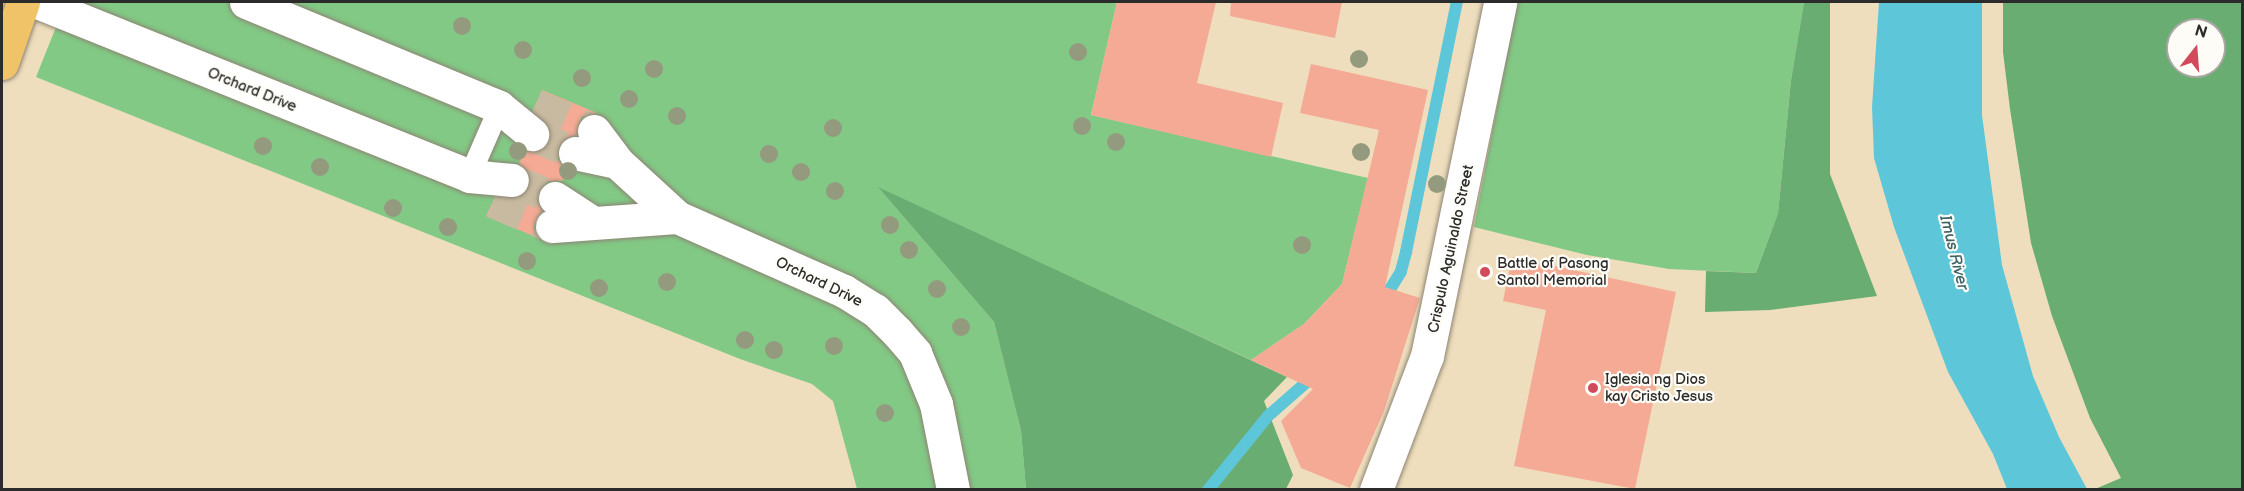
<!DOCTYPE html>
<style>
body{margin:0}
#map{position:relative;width:2244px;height:491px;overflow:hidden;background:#efdebd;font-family:"Balsamiq Sans",sans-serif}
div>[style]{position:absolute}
.green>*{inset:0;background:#82c985}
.forest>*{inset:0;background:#69ad72}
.water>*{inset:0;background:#5dc7d9}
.stream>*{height:12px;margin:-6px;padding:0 6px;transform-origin:6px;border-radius:6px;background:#5dc7d9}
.building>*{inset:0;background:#f4aa95}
.tertiary-tunnel>*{height:33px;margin-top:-16.5px;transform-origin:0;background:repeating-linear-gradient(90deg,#c8baa0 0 33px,transparent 0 49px)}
.roads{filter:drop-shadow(0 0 2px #8d8474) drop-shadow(0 0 2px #8d8474)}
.service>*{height:21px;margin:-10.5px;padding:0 10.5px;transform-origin:10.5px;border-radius:10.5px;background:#fff}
.tertiary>*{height:33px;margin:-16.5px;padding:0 16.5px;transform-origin:16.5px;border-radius:16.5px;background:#fff}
.trunk>*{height:33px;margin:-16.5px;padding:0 16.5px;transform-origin:16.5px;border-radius:16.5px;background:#f1c369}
.trees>*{width:18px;height:18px;margin:-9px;border-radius:50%;background:#949a7e}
.dots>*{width:16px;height:16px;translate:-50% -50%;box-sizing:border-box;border:3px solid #fdfcf7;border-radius:50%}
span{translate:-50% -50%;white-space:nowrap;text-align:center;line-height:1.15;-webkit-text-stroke:4.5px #fdfcf7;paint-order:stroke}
.street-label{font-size:15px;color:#2b2b2b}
.poi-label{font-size:15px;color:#2b2b2b}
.left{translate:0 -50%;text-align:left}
.water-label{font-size:16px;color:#3c6268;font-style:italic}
.frame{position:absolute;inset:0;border:3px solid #2b2b2b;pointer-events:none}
.north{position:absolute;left:2166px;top:18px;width:60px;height:60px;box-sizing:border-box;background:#fdfcf7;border:2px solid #a9a8a5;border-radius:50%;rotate:17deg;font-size:16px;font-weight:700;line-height:24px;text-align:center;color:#2b2b2b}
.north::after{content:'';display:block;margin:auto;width:21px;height:27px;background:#d1495b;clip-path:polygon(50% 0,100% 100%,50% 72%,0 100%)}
</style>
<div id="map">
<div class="green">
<i style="clip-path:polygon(66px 2px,1117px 2px,1091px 115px,1368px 178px,1342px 284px,1304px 324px,1251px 360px,879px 188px,994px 322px,1021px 431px,1026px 489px,857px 489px,833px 401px,812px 384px,740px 359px,36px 77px)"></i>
<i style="clip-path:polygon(1517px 2px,1804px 2px,1791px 80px,1778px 213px,1756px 273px,1669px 269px,1587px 255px,1474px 227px)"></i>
</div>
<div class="forest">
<i style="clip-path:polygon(1804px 2px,1830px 2px,1830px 174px,1877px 296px,1770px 310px,1705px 312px,1706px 271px,1756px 273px,1778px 213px,1791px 80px)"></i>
<i style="clip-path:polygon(evenodd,2003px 2px,2242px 2px,2242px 489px,2095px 489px,2121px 478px,2090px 418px,2052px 316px,2031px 243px,2010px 109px,2003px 52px,2003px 2px,2178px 30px,2214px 30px,2214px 66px,2178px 66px,2178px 30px)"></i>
<i style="clip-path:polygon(878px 187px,1287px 377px,1264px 401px,1293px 475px,1286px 489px,1026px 489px,1021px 431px,994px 322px)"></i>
</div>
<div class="water">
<i style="clip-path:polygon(1982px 2px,1982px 115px,2002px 265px,2033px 376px,2059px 437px,2087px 489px,2007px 489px,1993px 454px,1948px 372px,1894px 227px,1874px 158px,1872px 107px,1879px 2px)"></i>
</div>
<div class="stream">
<i style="left:1382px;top:302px;width:36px;rotate:-58deg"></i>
<i style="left:1401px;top:271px;width:20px;rotate:-75deg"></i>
<i style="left:1406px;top:252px;width:255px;rotate:-78.5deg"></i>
<i style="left:1208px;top:490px;width:95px;rotate:-51deg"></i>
<i style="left:1268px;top:416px;width:64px;rotate:-41.2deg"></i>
</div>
<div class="building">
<i style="clip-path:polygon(1117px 2px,1216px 2px,1197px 83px,1283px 103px,1271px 157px,1091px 115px)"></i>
<i style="clip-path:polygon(1231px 2px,1342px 2px,1335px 38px,1230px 16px)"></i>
<i style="clip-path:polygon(1311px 64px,1428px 90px,1385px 287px,1420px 298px,1384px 411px,1350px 488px,1301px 468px,1281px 421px,1313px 389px,1251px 360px,1304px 324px,1342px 284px,1379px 130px,1300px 113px)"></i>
<i style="clip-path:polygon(542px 90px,597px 113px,582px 116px,576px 135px,562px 140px,557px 149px,557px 159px,568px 170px,562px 181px,547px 181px,539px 188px,536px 198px,542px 210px,533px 227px,540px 239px,486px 216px,495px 197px,519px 197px,528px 190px,529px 173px,519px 163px,525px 151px,539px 151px,551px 136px,549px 127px,533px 110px)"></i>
<i style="clip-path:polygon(1512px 257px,1676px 292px,1635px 489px,1514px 466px,1546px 310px,1503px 301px)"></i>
</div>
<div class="tertiary-tunnel">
<i style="left:535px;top:105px;width:64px;rotate:23.8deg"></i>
<i style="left:532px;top:134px;width:47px;rotate:23.8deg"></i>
<i style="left:512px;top:180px;width:47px;rotate:22.7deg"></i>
<i style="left:493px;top:201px;width:64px;rotate:23deg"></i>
</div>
<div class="roads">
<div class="service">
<i style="left:469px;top:176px;width:75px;rotate:-66.5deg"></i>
</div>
<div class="tertiary">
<i style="left:37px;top:2px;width:466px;rotate:21.9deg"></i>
<i style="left:469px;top:176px;width:43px;rotate:5.3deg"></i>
<i style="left:246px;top:2px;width:274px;rotate:22.5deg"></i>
<i style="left:499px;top:107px;width:43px;rotate:39.3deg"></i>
<i style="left:594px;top:131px;width:39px;rotate:53deg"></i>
<i style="left:617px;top:162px;width:81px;rotate:42.5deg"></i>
<i style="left:677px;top:217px;width:183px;rotate:23.9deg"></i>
<i style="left:844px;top:291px;width:36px;rotate:32deg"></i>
<i style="left:875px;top:310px;width:31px;rotate:45deg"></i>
<i style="left:897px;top:332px;width:28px;rotate:49deg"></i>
<i style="left:915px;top:353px;width:55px;rotate:67.6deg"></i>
<i style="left:936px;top:404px;width:88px;rotate:78.8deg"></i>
<i style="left:575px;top:153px;width:43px;rotate:12.1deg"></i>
<i style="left:555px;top:198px;width:44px;rotate:33deg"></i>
<i style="left:552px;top:226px;width:125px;rotate:-4.1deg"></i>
<i style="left:1376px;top:490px;width:143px;rotate:-69.2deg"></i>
<i style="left:1427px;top:356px;width:361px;rotate:-78.3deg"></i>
</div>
<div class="trunk">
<i style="left:2px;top:63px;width:65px;rotate:-71deg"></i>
</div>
</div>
<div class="trees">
<i style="left:462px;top:26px"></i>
<i style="left:523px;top:50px"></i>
<i style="left:1078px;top:52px"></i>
<i style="left:1359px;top:59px"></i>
<i style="left:654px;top:69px"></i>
<i style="left:582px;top:78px"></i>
<i style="left:629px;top:99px"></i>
<i style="left:677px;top:116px"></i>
<i style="left:1082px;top:126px"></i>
<i style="left:833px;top:128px"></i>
<i style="left:1116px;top:142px"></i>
<i style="left:263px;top:146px"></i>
<i style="left:518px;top:151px"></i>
<i style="left:1361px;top:152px"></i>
<i style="left:769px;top:154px"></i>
<i style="left:320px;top:167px"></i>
<i style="left:568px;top:171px"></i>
<i style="left:801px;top:172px"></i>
<i style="left:1437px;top:184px"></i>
<i style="left:835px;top:191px"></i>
<i style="left:393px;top:208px"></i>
<i style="left:890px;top:225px"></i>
<i style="left:448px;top:227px"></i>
<i style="left:1302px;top:245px"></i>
<i style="left:909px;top:250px"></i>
<i style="left:527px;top:261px"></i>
<i style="left:667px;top:282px"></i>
<i style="left:599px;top:288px"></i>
<i style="left:937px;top:289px"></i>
<i style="left:961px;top:327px"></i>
<i style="left:745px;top:340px"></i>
<i style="left:834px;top:346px"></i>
<i style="left:774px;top:350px"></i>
<i style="left:885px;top:413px"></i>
</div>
<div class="dots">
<i style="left:1485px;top:272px;background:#d1495b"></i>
<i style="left:1593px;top:388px;background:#d1495b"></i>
</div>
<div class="street-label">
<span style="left:252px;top:90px;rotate:22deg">Orchard Drive</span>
<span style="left:1451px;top:249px;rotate:-78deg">Crispulo Aguinaldo Street</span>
<span style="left:819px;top:282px;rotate:26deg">Orchard Drive</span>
</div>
<div class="poi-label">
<span class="left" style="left:1497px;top:272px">Battle of Pasong<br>Santol Memorial</span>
<span class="left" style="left:1605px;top:388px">Iglesia ng Dios<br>kay Cristo Jesus</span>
</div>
<div class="water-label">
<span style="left:1953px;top:253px;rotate:76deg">Imus River</span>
</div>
<div class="frame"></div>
<div class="north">N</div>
</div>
